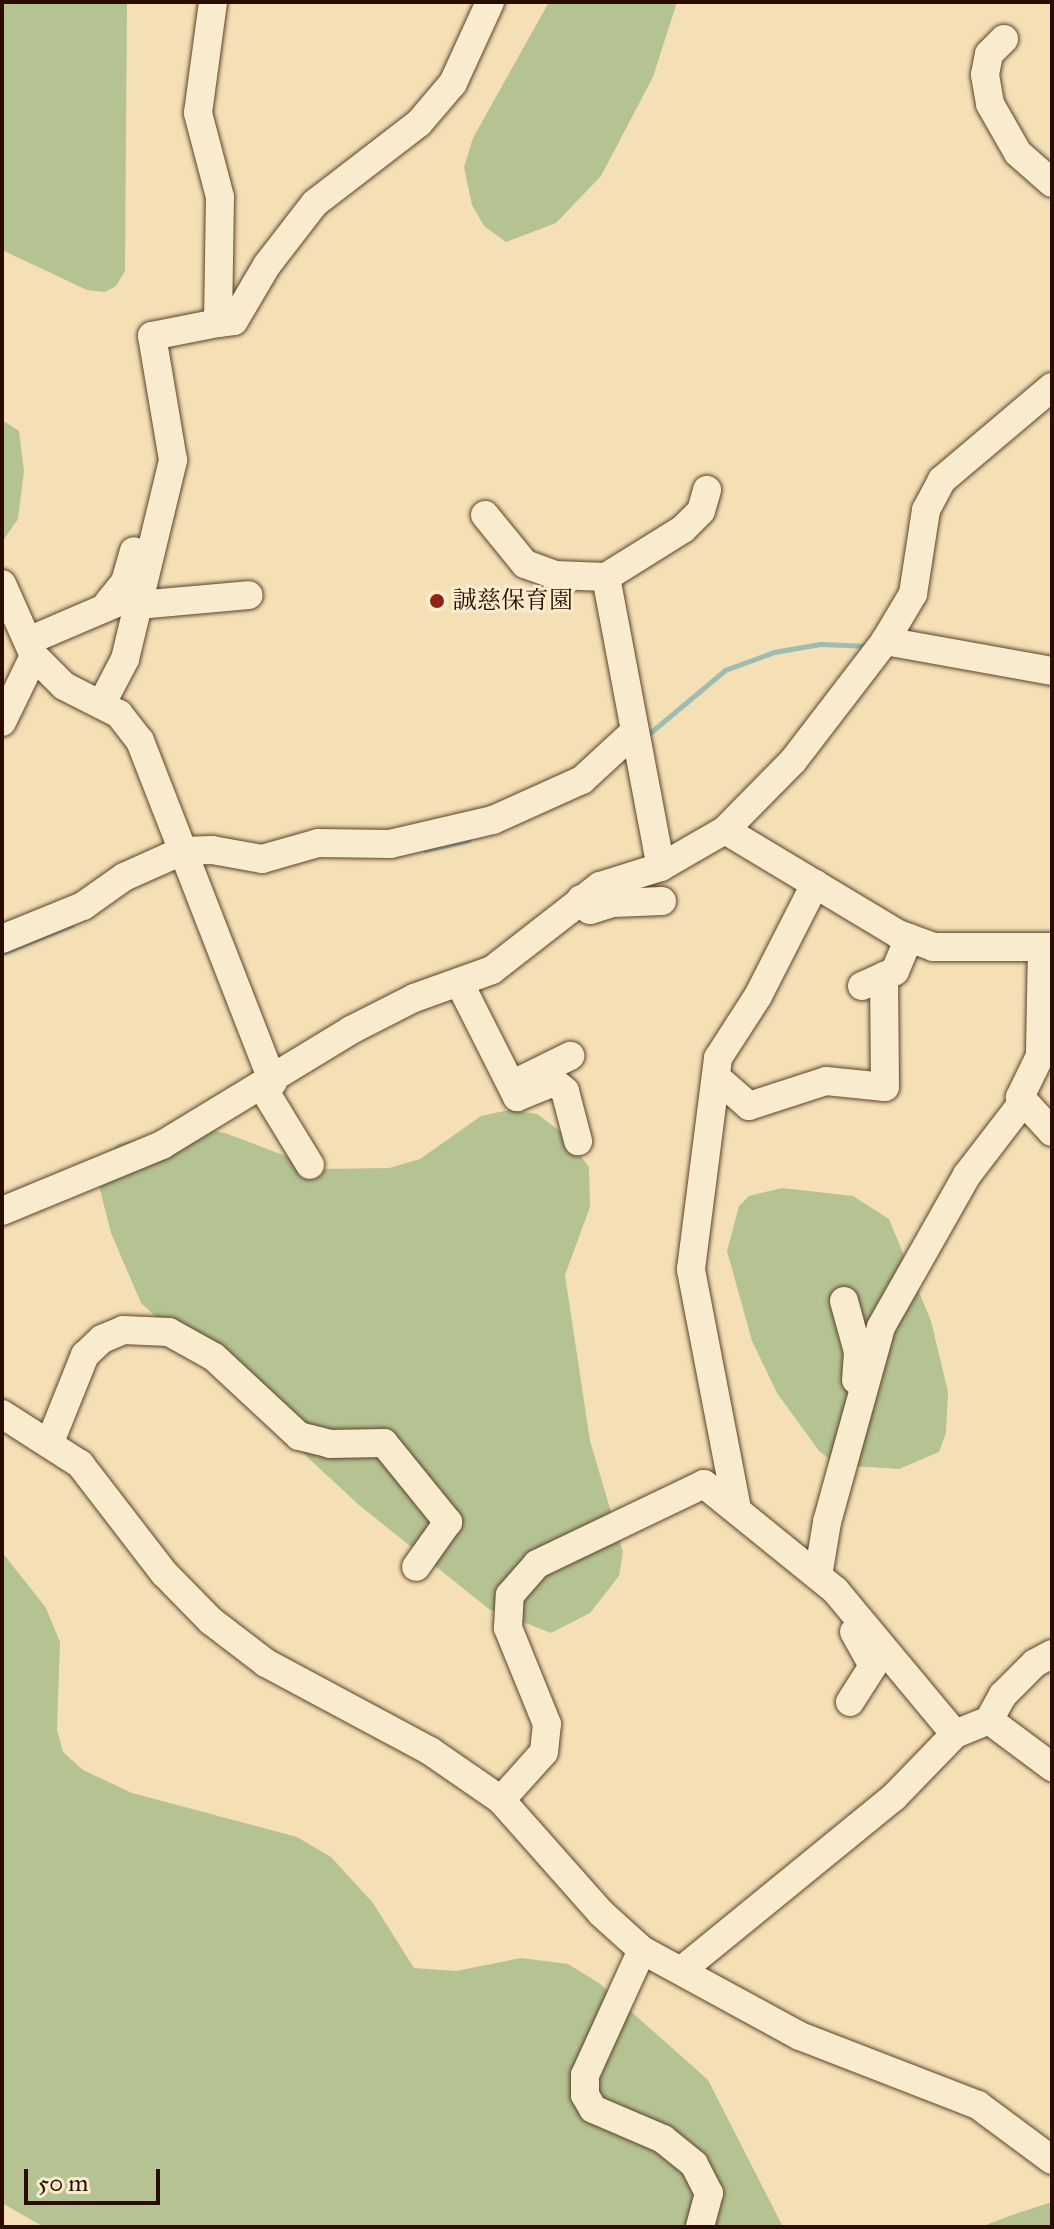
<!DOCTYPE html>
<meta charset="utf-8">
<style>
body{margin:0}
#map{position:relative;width:1054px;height:2229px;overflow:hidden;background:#f4e0b4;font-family:"IM FELL Great Primer","Noto Serif JP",serif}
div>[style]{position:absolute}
.green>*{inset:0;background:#b5c392}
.stream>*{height:5px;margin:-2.5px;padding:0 2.5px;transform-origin:2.5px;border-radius:2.5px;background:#9dbcb4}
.roads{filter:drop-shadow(0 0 2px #5c422d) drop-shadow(0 0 2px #5c422d)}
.minor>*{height:28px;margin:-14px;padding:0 14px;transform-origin:14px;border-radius:14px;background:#f8ebce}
.dots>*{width:22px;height:22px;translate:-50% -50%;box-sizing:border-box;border:4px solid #f8ebce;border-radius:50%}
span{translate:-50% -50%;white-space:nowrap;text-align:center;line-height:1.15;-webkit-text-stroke:6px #f8ebce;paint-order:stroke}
.poi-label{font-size:24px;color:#2a0d00}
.left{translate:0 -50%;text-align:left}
.frame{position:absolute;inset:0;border:4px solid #2a0d00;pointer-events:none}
.scale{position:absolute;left:24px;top:2169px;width:136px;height:36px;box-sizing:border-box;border:4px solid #2a0d00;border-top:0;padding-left:10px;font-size:24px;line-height:28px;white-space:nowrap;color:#2a0d00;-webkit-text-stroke:6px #f8ebce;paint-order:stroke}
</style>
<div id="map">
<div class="green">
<i style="clip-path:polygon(2px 2px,127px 2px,125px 271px,116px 286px,105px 292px,87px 290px,2px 250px)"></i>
<i style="clip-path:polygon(549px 2px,677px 2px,653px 77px,601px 176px,556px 223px,506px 242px,484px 226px,472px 205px,464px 167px,473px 138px)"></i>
<i style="clip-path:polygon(2px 420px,19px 431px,24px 471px,18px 519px,2px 542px)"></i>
<i style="clip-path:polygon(509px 1110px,537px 1114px,564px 1134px,589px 1167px,590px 1207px,565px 1275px,590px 1441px,623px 1552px,619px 1576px,590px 1613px,551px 1633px,489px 1609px,359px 1505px,141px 1303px,111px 1233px,95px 1170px,118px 1144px,194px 1127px,225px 1133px,320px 1169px,389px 1168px,420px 1159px,481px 1116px)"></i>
<i style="clip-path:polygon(782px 1188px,853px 1196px,889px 1219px,931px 1321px,948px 1392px,946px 1433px,939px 1452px,899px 1469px,837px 1465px,819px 1451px,777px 1393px,752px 1341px,727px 1251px,739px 1206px,749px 1196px)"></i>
<i style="clip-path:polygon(2px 1552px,46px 1608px,60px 1642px,57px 1730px,63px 1752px,83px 1770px,132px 1793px,297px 1837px,331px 1857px,373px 1903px,414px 1968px,456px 1971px,521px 1958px,568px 1964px,599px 1983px,708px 2080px,783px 2227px,44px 2227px,2px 2203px)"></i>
<i style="clip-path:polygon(1052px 2202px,1052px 2227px,980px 2227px,1018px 2213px)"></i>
</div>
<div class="stream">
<i style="left:645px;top:737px;width:104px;rotate:-39.9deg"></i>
<i style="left:725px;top:670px;width:52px;rotate:-20.2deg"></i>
<i style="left:774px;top:652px;width:47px;rotate:-9.9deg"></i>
<i style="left:820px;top:644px;width:51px;rotate:2.2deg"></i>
<i style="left:425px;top:850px;width:45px;rotate:-12.8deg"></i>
<i style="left:2px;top:953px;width:75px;rotate:-21.8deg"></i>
</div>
<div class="roads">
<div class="minor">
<i style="left:1004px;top:39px;width:21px;rotate:135deg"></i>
<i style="left:989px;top:54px;width:21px;rotate:101deg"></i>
<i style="left:985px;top:75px;width:29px;rotate:80deg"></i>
<i style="left:990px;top:104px;width:56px;rotate:60.3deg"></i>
<i style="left:1018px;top:153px;width:45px;rotate:41.4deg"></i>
<i style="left:218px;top:323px;width:16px;rotate:-7deg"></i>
<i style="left:234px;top:321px;width:65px;rotate:-59.5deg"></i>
<i style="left:267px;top:265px;width:78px;rotate:-52.3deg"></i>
<i style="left:315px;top:203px;width:131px;rotate:-37.6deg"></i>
<i style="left:419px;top:123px;width:52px;rotate:-49.6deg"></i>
<i style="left:453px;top:83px;width:89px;rotate:-65.4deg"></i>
<i style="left:485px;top:515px;width:63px;rotate:50.8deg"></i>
<i style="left:525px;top:564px;width:32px;rotate:20deg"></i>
<i style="left:555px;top:575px;width:51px;rotate:2.2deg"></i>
<i style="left:606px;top:577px;width:295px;rotate:79.3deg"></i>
<i style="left:606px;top:577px;width:91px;rotate:-31.9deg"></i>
<i style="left:683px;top:529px;width:25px;rotate:-45deg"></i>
<i style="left:701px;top:511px;width:22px;rotate:-74deg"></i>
<i style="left:2px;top:584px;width:79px;rotate:66deg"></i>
<i style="left:34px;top:656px;width:42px;rotate:45deg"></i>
<i style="left:64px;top:686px;width:62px;rotate:27deg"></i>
<i style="left:119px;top:714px;width:34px;rotate:52deg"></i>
<i style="left:140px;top:741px;width:366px;rotate:68.7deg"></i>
<i style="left:108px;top:603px;width:27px;rotate:-51deg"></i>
<i style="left:125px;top:582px;width:32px;rotate:-74deg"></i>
<i style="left:138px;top:605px;width:111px;rotate:-5.1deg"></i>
<i style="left:28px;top:641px;width:107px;rotate:-23.2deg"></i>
<i style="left:885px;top:641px;width:170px;rotate:10.2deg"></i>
<i style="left:102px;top:703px;width:50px;rotate:-62.4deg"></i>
<i style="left:125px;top:659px;width:205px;rotate:-76.4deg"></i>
<i style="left:173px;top:460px;width:126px;rotate:-99.6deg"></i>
<i style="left:152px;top:336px;width:67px;rotate:-11.1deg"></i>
<i style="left:218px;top:323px;width:126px;rotate:-89.1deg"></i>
<i style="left:220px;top:197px;width:87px;rotate:-104.7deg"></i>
<i style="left:198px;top:113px;width:112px;rotate:-82.3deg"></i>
<i style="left:2px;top:722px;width:73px;rotate:-64.1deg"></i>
<i style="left:725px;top:830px;width:202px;rotate:31deg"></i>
<i style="left:898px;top:934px;width:37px;rotate:20deg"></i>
<i style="left:933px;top:947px;width:119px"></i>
<i style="left:581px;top:899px;width:14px;rotate:51deg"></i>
<i style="left:590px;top:910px;width:24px;rotate:-17deg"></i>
<i style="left:613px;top:903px;width:49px;rotate:-2.3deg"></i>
<i style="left:2px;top:939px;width:87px;rotate:-22.2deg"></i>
<i style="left:83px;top:906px;width:50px;rotate:-35.3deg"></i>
<i style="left:124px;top:877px;width:64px;rotate:-24.1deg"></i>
<i style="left:182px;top:851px;width:30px;rotate:-2deg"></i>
<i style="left:212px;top:850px;width:51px;rotate:10.2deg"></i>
<i style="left:262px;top:859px;width:58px;rotate:-15.9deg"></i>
<i style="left:318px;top:843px;width:72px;rotate:0.8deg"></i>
<i style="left:390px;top:844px;width:106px;rotate:-13.1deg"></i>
<i style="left:493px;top:820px;width:98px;rotate:-24.2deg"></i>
<i style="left:582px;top:780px;width:69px;rotate:-42.7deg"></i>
<i style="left:1042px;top:947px;width:109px;rotate:91.1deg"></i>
<i style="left:1040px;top:1056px;width:46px;rotate:116deg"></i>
<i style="left:1020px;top:1097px;width:47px;rotate:47.6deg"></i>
<i style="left:459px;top:982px;width:129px;rotate:63.2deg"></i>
<i style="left:517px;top:1097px;width:40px;rotate:-22deg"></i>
<i style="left:554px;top:1082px;width:14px;rotate:39deg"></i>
<i style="left:565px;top:1091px;width:52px;rotate:75.4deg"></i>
<i style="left:862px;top:986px;width:36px;rotate:-24deg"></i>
<i style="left:895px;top:971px;width:36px;rotate:-67deg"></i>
<i style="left:716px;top:1077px;width:44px;rotate:41.3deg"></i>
<i style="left:749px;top:1106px;width:81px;rotate:-18deg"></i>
<i style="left:826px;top:1081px;width:59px;rotate:5.8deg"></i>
<i style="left:885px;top:1087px;width:111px;rotate:-90.5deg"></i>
<i style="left:521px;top:1080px;width:55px;rotate:-26.1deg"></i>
<i style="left:263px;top:1088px;width:90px;rotate:58.6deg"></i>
<i style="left:2px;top:1211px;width:173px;rotate:-22.4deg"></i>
<i style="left:162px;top:1145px;width:221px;rotate:-31.3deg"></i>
<i style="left:351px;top:1030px;width:71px;rotate:-26.9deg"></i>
<i style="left:414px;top:998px;width:83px;rotate:-19.7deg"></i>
<i style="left:492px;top:970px;width:137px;rotate:-37.9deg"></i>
<i style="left:600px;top:886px;width:64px;rotate:-17.3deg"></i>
<i style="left:661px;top:867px;width:74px;rotate:-30deg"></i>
<i style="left:725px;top:830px;width:97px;rotate:-45.4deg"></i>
<i style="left:793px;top:761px;width:151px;rotate:-52.5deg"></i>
<i style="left:885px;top:641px;width:55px;rotate:-59.2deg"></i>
<i style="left:913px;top:594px;width:85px;rotate:-81.2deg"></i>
<i style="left:926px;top:510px;width:34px;rotate:-62deg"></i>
<i style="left:942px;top:480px;width:144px;rotate:-40.2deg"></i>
<i style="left:844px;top:1301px;width:53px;rotate:74.6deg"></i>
<i style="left:858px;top:1352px;width:28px;rotate:94deg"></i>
<i style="left:2px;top:1414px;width:93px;rotate:32.7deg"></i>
<i style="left:80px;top:1464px;width:138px;rotate:52.4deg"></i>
<i style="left:164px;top:1573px;width:67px;rotate:45.6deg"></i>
<i style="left:211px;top:1621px;width:69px;rotate:37.4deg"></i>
<i style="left:266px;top:1663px;width:186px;rotate:28.2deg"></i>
<i style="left:430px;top:1751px;width:86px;rotate:34.6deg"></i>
<i style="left:501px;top:1800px;width:151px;rotate:48.5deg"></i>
<i style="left:601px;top:1913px;width:55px;rotate:42.1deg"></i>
<i style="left:642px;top:1950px;width:180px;rotate:28.6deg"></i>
<i style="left:800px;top:2036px;width:191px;rotate:21.2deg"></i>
<i style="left:978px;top:2105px;width:92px;rotate:36.6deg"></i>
<i style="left:50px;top:1442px;width:94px;rotate:-68.1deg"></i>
<i style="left:85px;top:1355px;width:23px;rotate:-43deg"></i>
<i style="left:102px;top:1339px;width:23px;rotate:-23deg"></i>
<i style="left:123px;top:1330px;width:46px;rotate:2.5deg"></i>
<i style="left:169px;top:1332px;width:51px;rotate:29.1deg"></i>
<i style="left:214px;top:1357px;width:116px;rotate:42.9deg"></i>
<i style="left:299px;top:1436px;width:32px;rotate:14deg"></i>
<i style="left:330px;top:1444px;width:54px;rotate:-1.1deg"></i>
<i style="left:384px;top:1443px;width:102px;rotate:51deg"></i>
<i style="left:448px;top:1522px;width:55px;rotate:125.4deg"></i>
<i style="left:737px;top:1509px;width:244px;rotate:-100.9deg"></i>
<i style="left:691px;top:1269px;width:213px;rotate:-82.7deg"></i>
<i style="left:718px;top:1058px;width:74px;rotate:-57.2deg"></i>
<i style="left:758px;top:996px;width:126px;rotate:-63deg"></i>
<i style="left:818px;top:1576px;width:55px;rotate:-80.5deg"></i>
<i style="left:827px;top:1522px;width:202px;rotate:-74.5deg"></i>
<i style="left:881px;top:1327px;width:175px;rotate:-60.5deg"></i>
<i style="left:967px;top:1175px;width:92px;rotate:-52.5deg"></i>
<i style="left:850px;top:1702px;width:43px;rotate:-57.4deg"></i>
<i style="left:873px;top:1666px;width:39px;rotate:-119deg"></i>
<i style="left:989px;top:1720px;width:29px;rotate:-61deg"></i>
<i style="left:1003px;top:1695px;width:45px;rotate:-45deg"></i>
<i style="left:1035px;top:1663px;width:19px;rotate:-28deg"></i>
<i style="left:955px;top:1734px;width:37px;rotate:-22deg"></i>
<i style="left:989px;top:1720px;width:79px;rotate:36.7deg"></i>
<i style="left:501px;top:1800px;width:64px;rotate:-48.1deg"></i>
<i style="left:544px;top:1752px;width:28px;rotate:-84deg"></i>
<i style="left:547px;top:1724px;width:104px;rotate:-112.1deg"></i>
<i style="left:508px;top:1628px;width:33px;rotate:-87deg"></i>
<i style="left:510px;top:1595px;width:41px;rotate:-48.9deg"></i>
<i style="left:537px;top:1564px;width:185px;rotate:-25.6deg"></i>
<i style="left:704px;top:1484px;width:169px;rotate:39deg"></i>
<i style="left:835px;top:1590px;width:187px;rotate:50.2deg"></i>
<i style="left:955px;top:1734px;width:88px;rotate:134.1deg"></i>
<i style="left:894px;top:1797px;width:274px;rotate:140.8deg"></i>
<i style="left:642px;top:1950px;width:137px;rotate:114.5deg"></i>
<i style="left:585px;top:2075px;width:20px;rotate:90deg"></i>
<i style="left:585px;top:2095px;width:16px;rotate:60deg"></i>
<i style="left:593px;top:2109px;width:76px;rotate:23.2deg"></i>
<i style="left:663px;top:2139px;width:40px;rotate:39deg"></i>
<i style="left:694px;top:2164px;width:33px;rotate:63deg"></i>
<i style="left:709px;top:2193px;width:35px;rotate:105deg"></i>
</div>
</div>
<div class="dots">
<i style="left:437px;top:601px;background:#8f2418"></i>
</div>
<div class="poi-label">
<span class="left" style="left:453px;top:601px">誠慈保育園</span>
</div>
<div class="frame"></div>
<div class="scale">50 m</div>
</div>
